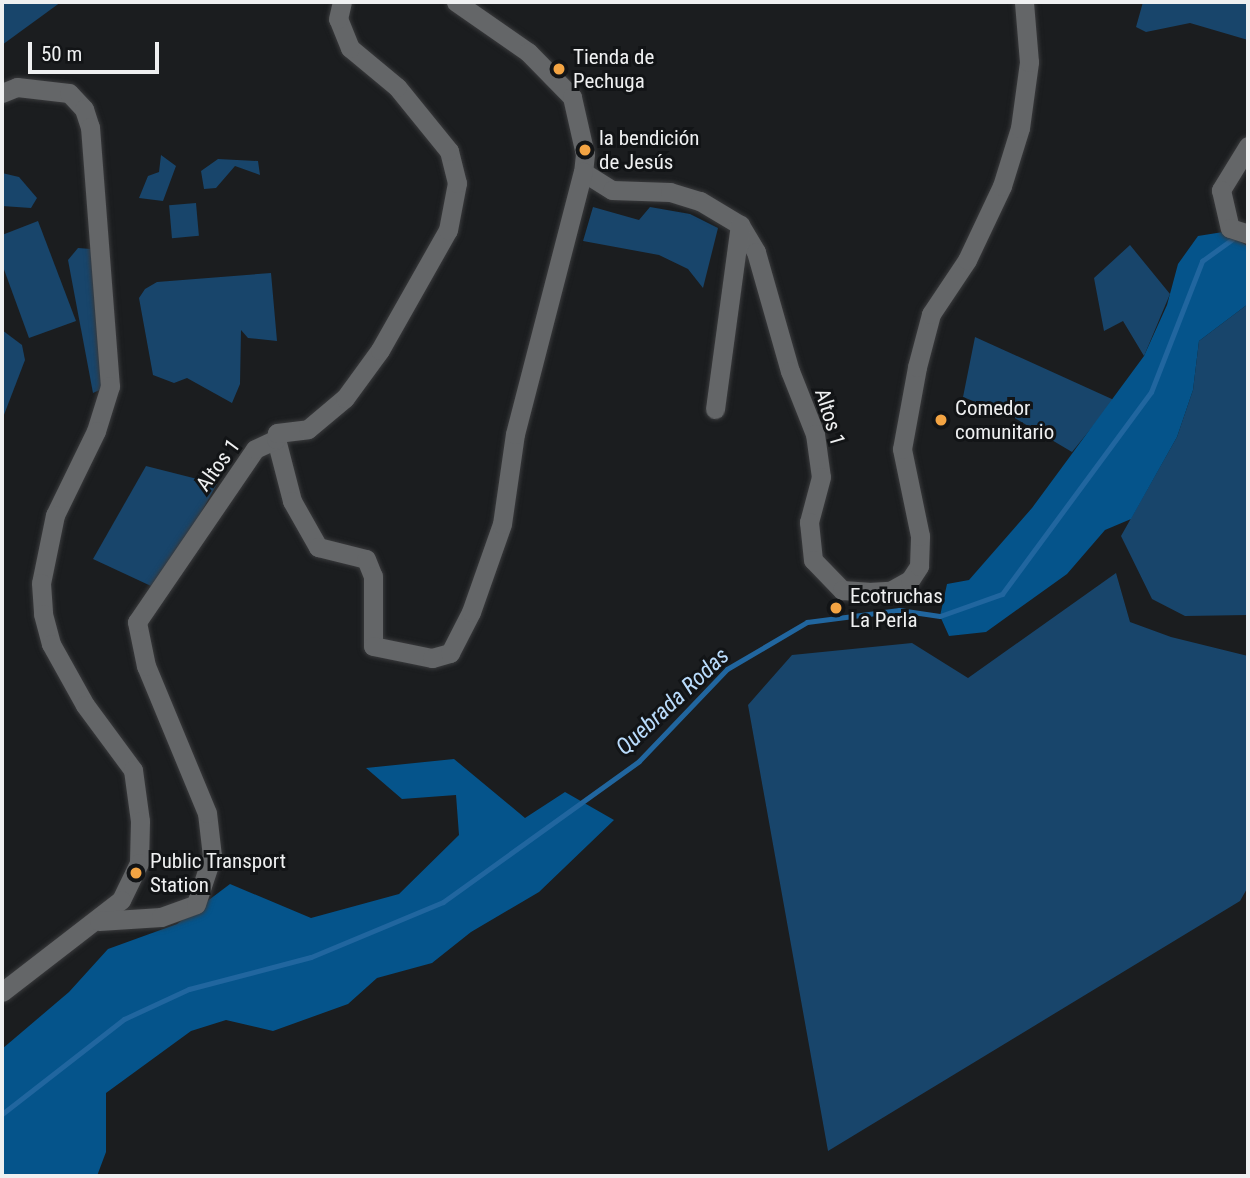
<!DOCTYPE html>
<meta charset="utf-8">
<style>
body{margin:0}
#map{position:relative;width:1250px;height:1178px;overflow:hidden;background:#1b1d1f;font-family:"Roboto Condensed",sans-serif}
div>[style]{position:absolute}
.green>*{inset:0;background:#18456b;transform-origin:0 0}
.forest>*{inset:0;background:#05548b}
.stream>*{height:5px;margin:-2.5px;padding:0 2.5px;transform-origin:2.5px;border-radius:2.5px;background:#21669f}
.roads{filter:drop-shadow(0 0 2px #393a3c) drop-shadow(0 0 2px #393a3c)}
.street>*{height:19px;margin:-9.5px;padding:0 9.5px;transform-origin:9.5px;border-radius:9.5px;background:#646668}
.dots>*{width:19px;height:19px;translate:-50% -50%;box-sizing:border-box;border:4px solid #121416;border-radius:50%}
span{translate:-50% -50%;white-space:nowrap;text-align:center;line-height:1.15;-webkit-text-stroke:6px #121416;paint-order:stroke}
.poi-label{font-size:21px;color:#eff0f1}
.left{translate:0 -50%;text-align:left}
.street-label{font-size:21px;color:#eff0f1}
.water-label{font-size:23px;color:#badcfc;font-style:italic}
.frame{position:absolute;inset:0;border:4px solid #eff0f1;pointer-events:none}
.scale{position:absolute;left:28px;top:42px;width:131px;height:32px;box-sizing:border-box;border:4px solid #eff0f1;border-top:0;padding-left:9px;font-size:21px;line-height:24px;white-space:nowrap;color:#eff0f1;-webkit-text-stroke:5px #121416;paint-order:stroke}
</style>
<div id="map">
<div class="green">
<i style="clip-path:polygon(2px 2px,61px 2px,2px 45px)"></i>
<i style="clip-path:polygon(1143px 2px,1248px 2px,1248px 40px,1190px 23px,1146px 32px,1136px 27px)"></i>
<i style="clip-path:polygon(161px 155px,176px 166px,163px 201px,139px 198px,148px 176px,159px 172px)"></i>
<i style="clip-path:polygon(218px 159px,258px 161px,260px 175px,235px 166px,216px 188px,204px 189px,201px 171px)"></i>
<i style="clip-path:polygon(2px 173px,19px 177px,37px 198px,31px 208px,2px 206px)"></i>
<i style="left:196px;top:203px;width:33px;height:27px;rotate:85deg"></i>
<i style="clip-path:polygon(593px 207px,639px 220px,650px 207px,690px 214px,718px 228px,703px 288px,688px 269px,659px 255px,583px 241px)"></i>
<i style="clip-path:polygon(38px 221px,76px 321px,29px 338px,2px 264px,2px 235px)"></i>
<i style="clip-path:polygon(1130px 245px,1170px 294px,1144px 356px,1123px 321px,1104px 331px,1094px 278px)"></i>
<i style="clip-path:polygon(78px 248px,91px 249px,104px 388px,93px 393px,68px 260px)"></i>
<i style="clip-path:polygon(271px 273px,277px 341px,248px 338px,241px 330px,240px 384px,232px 403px,187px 378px,174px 383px,153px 375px,139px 298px,145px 289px,157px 282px)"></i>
<i style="clip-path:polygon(1248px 304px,1248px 615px,1185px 616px,1152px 599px,1121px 536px,1177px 437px,1193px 390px,1199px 341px)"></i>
<i style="clip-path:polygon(2px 330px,22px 345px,25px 360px,2px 420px)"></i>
<i style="clip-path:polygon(975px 337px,1114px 400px,1072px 452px,1013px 417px,963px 397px)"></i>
<i style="clip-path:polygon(146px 466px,217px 484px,183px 545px,151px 586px,93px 559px)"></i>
<i style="clip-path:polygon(1116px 573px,1130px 622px,1171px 637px,1248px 656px,1248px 887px,1240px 901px,828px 1151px,748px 705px,792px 655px,912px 643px,968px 678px)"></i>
</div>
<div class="forest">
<i style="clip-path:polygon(1223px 232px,1248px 246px,1248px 304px,1199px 341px,1193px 390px,1177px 437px,1131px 519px,1105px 530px,1067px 574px,986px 632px,949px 636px,940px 616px,947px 584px,969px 580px,1032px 508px,1144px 356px,1167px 305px,1178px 264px,1198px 236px)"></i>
<i style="clip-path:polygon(454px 759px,525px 818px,565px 792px,614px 820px,539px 892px,471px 932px,432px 963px,377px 978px,348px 1004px,273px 1031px,226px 1020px,191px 1031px,106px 1093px,106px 1152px,97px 1176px,2px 1176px,2px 1049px,69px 992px,108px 949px,177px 924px,230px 884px,311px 918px,399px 894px,459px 835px,456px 795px,402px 799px,366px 768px)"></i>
</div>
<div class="stream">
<i style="left:2px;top:1114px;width:155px;rotate:-37.9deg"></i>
<i style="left:124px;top:1019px;width:72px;rotate:-24.8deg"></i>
<i style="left:189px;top:989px;width:126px;rotate:-14.7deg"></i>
<i style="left:311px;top:957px;width:143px;rotate:-22.6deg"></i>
<i style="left:443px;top:902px;width:241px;rotate:-35.7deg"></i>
<i style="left:639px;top:761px;width:127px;rotate:-46.3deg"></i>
<i style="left:727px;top:669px;width:93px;rotate:-30.4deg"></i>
<i style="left:807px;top:622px;width:93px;rotate:-7.4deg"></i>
<i style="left:899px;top:610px;width:41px;rotate:8.3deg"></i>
<i style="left:940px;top:616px;width:66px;rotate:-19.5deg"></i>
<i style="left:1002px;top:594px;width:251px;rotate:-53.6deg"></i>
<i style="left:1151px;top:392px;width:141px;rotate:-68.7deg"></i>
<i style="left:1202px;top:261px;width:44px;rotate:-35.8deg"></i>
</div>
<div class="roads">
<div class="street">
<i style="left:456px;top:2px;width:88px;rotate:34.8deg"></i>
<i style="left:528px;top:52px;width:63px;rotate:45.6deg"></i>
<i style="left:572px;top:97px;width:58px;rotate:77.2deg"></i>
<i style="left:585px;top:154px;width:18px;rotate:96deg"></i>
<i style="left:583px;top:172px;width:34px;rotate:32deg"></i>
<i style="left:612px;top:190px;width:58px;rotate:2deg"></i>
<i style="left:670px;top:192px;width:31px;rotate:17deg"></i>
<i style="left:700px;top:201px;width:47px;rotate:31deg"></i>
<i style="left:740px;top:225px;width:31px;rotate:59deg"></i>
<i style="left:756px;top:252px;width:124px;rotate:74.1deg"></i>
<i style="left:790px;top:371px;width:68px;rotate:68.4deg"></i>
<i style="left:815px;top:434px;width:43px;rotate:82.1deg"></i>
<i style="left:821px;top:477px;width:47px;rotate:104.9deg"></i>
<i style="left:809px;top:522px;width:38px;rotate:84deg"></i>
<i style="left:813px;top:560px;width:42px;rotate:46deg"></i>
<i style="left:842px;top:590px;width:26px;rotate:4deg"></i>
<i style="left:868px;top:592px;width:22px;rotate:-3deg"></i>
<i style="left:890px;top:591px;width:23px;rotate:-29deg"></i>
<i style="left:910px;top:580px;width:17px;rotate:-57deg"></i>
<i style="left:919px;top:566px;width:30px;rotate:-88deg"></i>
<i style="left:920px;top:536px;width:89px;rotate:-101.7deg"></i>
<i style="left:902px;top:449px;width:83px;rotate:-79.6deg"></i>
<i style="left:917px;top:367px;width:55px;rotate:-75.2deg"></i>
<i style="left:931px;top:314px;width:65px;rotate:-56.3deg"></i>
<i style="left:967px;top:260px;width:82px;rotate:-64.7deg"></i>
<i style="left:1002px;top:186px;width:61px;rotate:-72.8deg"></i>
<i style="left:1020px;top:128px;width:67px;rotate:-82.2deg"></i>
<i style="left:1029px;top:62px;width:60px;rotate:-94.8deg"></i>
<i style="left:2px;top:93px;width:16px;rotate:-22deg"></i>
<i style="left:17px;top:87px;width:52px;rotate:6.6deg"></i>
<i style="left:69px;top:93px;width:22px;rotate:47deg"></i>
<i style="left:84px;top:109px;width:19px;rotate:72deg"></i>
<i style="left:90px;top:127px;width:260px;rotate:85.6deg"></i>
<i style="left:110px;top:386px;width:47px;rotate:107.3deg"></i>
<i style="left:96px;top:431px;width:93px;rotate:116deg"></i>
<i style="left:55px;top:515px;width:69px;rotate:101.6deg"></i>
<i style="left:41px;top:583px;width:31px;rotate:86deg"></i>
<i style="left:43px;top:614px;width:31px;rotate:75deg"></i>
<i style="left:51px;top:644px;width:70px;rotate:60.9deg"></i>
<i style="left:85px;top:705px;width:81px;rotate:53.6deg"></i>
<i style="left:133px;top:770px;width:51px;rotate:82.2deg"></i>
<i style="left:140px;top:821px;width:42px;rotate:91.4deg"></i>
<i style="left:139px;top:863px;width:41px;rotate:115.9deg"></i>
<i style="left:121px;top:900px;width:150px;rotate:142.3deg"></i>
<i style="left:1248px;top:146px;width:52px;rotate:121.5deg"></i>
<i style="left:1221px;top:190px;width:39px;rotate:77deg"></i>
<i style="left:1230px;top:228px;width:19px;rotate:18deg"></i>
<i style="left:715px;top:409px;width:186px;rotate:-82.3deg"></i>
<i style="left:276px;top:439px;width:64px;rotate:75.5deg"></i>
<i style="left:292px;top:501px;width:53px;rotate:60.5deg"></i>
<i style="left:318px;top:547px;width:49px;rotate:14deg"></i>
<i style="left:366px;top:559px;width:18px;rotate:68deg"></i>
<i style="left:373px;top:576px;width:70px;rotate:90deg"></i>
<i style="left:373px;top:646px;width:60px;rotate:11.5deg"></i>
<i style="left:432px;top:658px;width:19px;rotate:-16deg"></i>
<i style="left:450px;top:653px;width:46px;rotate:-62.9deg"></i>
<i style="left:471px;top:612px;width:93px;rotate:-70.6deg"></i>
<i style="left:502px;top:524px;width:91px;rotate:-81.8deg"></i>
<i style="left:515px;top:434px;width:271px;rotate:-75.5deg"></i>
<i style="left:99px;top:921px;width:62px;rotate:-3.7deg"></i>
<i style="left:161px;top:917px;width:37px;rotate:-20deg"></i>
<i style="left:196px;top:904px;width:51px;rotate:-71.6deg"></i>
<i style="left:212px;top:856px;width:43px;rotate:-96.6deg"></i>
<i style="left:207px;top:813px;width:159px;rotate:-112.5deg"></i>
<i style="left:146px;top:666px;width:45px;rotate:-101.6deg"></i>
<i style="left:137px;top:622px;width:209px;rotate:-55.7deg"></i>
<i style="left:255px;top:449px;width:23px;rotate:-25deg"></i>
<i style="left:276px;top:439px;width:6px;rotate:-81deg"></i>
<i style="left:277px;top:433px;width:31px;rotate:-7deg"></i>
<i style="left:308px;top:429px;width:48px;rotate:-40deg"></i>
<i style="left:345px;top:398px;width:59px;rotate:-53.9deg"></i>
<i style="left:380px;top:350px;width:138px;rotate:-60.5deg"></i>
<i style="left:448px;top:230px;width:48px;rotate:-79.2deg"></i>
<i style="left:457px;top:183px;width:33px;rotate:-104deg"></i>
<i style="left:449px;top:151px;width:82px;rotate:-129.1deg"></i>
<i style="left:397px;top:87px;width:61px;rotate:-140.3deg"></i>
<i style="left:350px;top:48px;width:31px;rotate:-112deg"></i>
<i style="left:338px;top:19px;width:17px;rotate:-77deg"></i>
</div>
</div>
<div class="dots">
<i style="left:559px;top:69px;background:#f3a443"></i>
<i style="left:585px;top:150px;background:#f3a443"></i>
<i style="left:941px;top:420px;background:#f3a443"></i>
<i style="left:836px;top:608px;background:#f3a443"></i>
<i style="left:136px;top:873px;background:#f3a443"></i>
</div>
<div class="poi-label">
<span class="left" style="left:573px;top:69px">Tienda de<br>Pechuga</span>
<span class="left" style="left:599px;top:150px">la bendición<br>de Jesús</span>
<span class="left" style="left:955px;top:420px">Comedor<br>comunitario</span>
<span class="left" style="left:850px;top:608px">Ecotruchas<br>La Perla</span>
<span class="left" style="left:150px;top:873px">Public Transport<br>Station</span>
</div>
<div class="street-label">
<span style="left:830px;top:417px;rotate:73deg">Altos 1</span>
<span style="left:218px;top:465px;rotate:-54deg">Altos 1</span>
</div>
<div class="water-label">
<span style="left:673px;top:702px;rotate:-43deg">Quebrada Rodas</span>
</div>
<div class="frame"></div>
<div class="scale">50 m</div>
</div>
